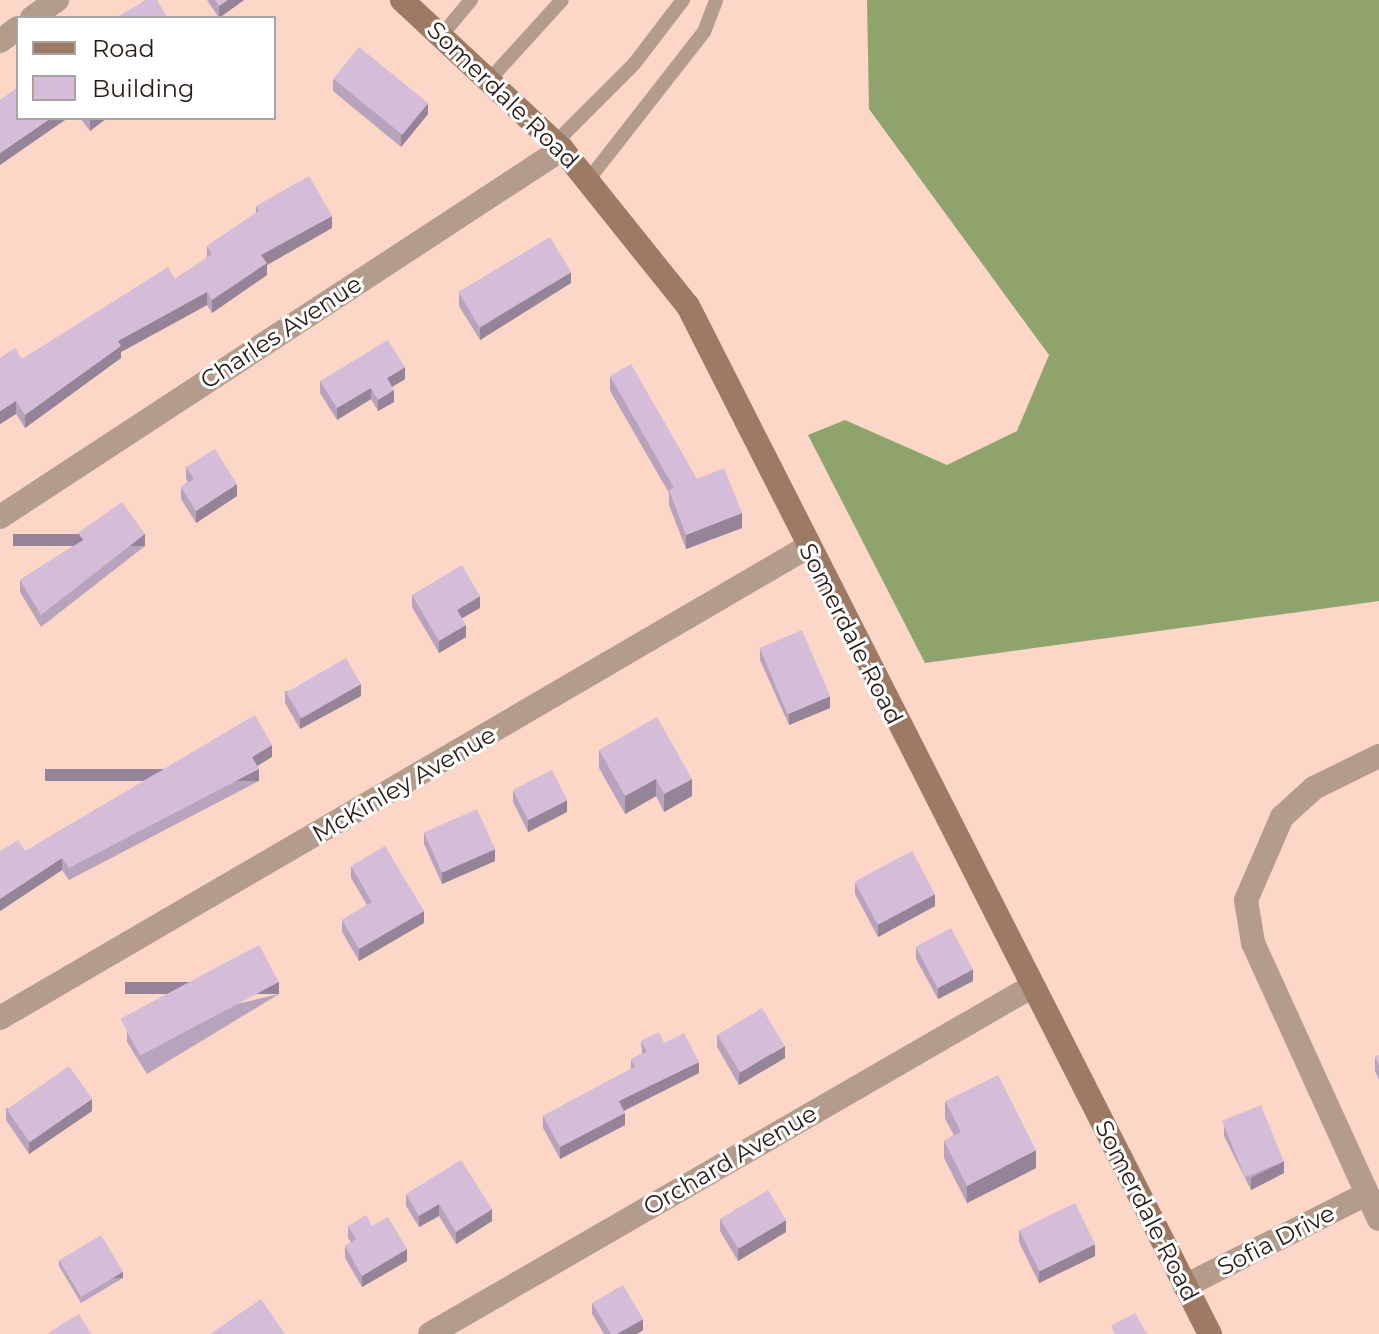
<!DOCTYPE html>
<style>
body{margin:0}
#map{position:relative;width:1379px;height:1334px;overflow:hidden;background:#fcd6c7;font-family:Montserrat,sans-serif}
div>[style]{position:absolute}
.forest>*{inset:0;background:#8fa46d}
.lane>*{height:14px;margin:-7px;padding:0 7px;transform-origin:7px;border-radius:7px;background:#b49c8c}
.street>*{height:24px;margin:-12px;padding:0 12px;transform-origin:12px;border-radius:12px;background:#b49c8c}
.secondary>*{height:24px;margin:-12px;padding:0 12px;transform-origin:12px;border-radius:12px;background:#9d7a64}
.wall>*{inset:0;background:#b7a3bb}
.shaded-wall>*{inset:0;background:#958498;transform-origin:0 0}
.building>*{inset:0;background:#d5bdd9;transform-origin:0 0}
span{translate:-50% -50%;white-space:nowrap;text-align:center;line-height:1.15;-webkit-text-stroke:6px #fff;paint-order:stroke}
.street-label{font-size:24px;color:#281b15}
.legend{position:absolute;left:16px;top:16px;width:260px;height:104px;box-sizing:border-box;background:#fff;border:2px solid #a9a4a1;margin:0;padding:10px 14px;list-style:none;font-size:24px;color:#281b15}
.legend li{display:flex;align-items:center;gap:16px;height:40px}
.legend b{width:40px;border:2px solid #a9a4a1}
</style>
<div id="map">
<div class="forest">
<i style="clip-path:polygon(867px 0,1379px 0,1379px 601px,925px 663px,808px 435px,845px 420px,947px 465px,1017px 431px,1049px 355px,869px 109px)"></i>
</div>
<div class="lane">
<i style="left:441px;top:36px;width:47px;rotate:-50.2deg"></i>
<i style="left:491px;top:78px;width:105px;rotate:-47.7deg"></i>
<i style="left:556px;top:142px;width:110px;rotate:-45deg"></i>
<i style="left:634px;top:64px;width:81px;rotate:-52.6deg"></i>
<i style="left:589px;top:179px;width:187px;rotate:-52deg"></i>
<i style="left:704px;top:32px;width:34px;rotate:-69deg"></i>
</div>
<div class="street">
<i style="left:32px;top:18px;width:31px;rotate:-36deg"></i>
<i style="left:0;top:41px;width:22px;rotate:-36deg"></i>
<i style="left:0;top:517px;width:672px;rotate:-33.22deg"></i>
<i style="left:1379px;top:756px;width:72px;rotate:153.8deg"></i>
<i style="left:1314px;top:788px;width:43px;rotate:137.8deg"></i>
<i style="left:1282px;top:817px;width:90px;rotate:113.4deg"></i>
<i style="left:1246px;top:900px;width:44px;rotate:80.8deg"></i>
<i style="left:1253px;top:943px;width:303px;rotate:65.5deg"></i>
<i style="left:0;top:1018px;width:933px;rotate:-30.25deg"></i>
<i style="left:1185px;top:1286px;width:203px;rotate:-26.9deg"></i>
<i style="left:430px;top:1334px;width:694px;rotate:-30deg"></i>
</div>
<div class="secondary">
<i style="left:402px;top:0;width:219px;rotate:43deg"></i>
<i style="left:562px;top:149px;width:201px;rotate:51.3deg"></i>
<i style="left:688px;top:306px;width:1153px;rotate:63.08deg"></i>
</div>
<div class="wall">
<i style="clip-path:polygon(207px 0,244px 0,219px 18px)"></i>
<i style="clip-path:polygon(333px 79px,428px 114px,401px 147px,333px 91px)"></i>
<i style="clip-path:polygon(80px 118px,107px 118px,90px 131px)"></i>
<i style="clip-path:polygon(256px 206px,332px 228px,267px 265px,267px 275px,212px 313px,207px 305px,121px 352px,121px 358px,25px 428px,16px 414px,0 424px,22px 359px,175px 279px,207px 258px,207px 246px,256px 213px)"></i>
<i style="clip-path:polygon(571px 283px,480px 340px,459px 306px,459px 294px)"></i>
<i style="clip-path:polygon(610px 376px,697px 479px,742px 528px,686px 549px,669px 505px,669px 493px,610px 391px)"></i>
<i style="clip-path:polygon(405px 379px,392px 387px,394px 402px,378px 411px,371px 399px,337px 420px,320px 393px,320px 381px)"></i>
<i style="clip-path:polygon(186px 467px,237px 496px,196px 523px,181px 499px,181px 487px,188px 482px,186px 479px)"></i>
<i style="clip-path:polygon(78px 533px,145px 546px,41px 627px,20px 592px,20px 580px,78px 543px)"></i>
<i style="clip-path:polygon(412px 595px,480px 608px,462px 618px,466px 637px,439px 653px,412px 607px)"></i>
<i style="clip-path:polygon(760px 648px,830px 708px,789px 725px,760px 660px)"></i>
<i style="clip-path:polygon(285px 691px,361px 696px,300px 729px,285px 703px)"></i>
<i style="clip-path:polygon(599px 750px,692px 796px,664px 812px,656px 796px,625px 814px,599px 768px)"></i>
<i style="clip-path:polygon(272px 757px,257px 766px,259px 781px,69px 880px,62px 870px,0 911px,0 851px,25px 851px)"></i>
<i style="clip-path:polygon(513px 790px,567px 812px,528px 832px,513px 802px)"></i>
<i style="clip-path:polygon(424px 832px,495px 861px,442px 884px,424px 844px)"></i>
<i style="clip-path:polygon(351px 866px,424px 923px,359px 961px,342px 932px,342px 920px,367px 905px,351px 878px)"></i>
<i style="clip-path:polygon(855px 883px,935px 906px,878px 937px,855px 894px)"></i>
<i style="clip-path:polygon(916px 947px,973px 981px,938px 999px,916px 959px)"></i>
<i style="clip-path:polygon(279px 994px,147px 1074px,127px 1042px,127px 1030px)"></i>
<i style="clip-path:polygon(717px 1035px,785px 1058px,739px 1085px,717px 1047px)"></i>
<i style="clip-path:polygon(641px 1041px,664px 1043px,699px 1073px,624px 1111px,625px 1125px,560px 1159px,543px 1128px,543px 1116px,631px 1069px,631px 1059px,642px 1054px)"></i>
<i style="clip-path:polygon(1379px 1055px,1379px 1080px,1375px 1071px,1375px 1057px)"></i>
<i style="clip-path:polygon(945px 1101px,1036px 1168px,967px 1203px,944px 1158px,944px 1141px,954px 1135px,945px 1119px)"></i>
<i style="clip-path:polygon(6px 1108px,92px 1111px,29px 1154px,6px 1120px)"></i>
<i style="clip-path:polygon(1224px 1124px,1284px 1173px,1251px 1190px,1224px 1136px)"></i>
<i style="clip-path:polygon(406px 1194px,492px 1221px,456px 1244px,439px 1216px,419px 1227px,406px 1206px)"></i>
<i style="clip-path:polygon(720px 1219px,786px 1232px,738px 1261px,720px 1231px)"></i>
<i style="clip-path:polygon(348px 1226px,372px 1226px,407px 1261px,362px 1287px,345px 1258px,345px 1246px,351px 1242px,348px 1238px)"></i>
<i style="clip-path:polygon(1019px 1230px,1095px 1256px,1039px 1283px,1019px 1242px)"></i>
<i style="clip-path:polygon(59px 1260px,123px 1278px,81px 1303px,59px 1266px)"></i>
<i style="clip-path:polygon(592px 1303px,643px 1330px,637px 1334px,604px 1334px,592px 1314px)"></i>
</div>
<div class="shaded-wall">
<i style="clip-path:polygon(228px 0,244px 0,219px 18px,219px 6px)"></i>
<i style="clip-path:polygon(428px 103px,428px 114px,401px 147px,401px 135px)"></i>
<i style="clip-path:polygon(51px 118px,68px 118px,0 165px,0 153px)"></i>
<i style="clip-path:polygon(92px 118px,107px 118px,90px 131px,90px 119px)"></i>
<i style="clip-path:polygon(332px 216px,332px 228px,267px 265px,267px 275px,212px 313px,212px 300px,261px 255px)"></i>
<i style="clip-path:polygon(571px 272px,571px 283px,480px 340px,480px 328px)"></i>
<i style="clip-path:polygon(207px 292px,207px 305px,121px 352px,121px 358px,25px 428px,25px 415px,118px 341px)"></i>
<i style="clip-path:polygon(405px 367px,405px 379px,387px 390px,387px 378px)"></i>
<i style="clip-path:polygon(371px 388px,371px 399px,337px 420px,337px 408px)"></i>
<i style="clip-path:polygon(394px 390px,394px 402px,378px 411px,378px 400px)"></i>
<i style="clip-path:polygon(16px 401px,16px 414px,0 424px,0 411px)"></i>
<i style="clip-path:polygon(237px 484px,237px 496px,196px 523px,196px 511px)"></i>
<i style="clip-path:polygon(742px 513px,742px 528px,686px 549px,686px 535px)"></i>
<i style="left:145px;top:534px;width:12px;height:132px;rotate:90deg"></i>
<i style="clip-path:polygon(480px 596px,480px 608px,457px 621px,457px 610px)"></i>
<i style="clip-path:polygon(466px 625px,466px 637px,439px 653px,439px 641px)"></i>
<i style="clip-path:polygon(361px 684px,361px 696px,300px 729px,300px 717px)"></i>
<i style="clip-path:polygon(830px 696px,830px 708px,789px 725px,789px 714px)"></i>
<i style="clip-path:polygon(272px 745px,272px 757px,252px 769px,252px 757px)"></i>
<i style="left:259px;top:769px;width:12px;height:214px;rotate:90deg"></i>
<i style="clip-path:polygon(656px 779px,656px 796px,625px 814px,625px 796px)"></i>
<i style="clip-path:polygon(692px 779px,692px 796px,664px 812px,664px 794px)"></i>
<i style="clip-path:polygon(567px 800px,567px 812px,528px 832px,528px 820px)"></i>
<i style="clip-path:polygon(495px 849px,495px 861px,442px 884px,442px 872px)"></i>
<i style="clip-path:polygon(62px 858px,62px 870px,0 911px,0 899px)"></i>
<i style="clip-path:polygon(935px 894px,935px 906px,878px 937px,878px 925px)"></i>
<i style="clip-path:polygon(424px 911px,424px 923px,359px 961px,359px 949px)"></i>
<i style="clip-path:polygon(973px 969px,973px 981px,938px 999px,938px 987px)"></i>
<i style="left:279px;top:982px;width:12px;height:154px;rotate:90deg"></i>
<i style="clip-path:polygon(785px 1046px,785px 1058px,739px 1085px,739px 1073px)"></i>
<i style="clip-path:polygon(699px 1062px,699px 1073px,619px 1113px,619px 1101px)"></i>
<i style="clip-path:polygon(92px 1099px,92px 1111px,29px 1154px,29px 1142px)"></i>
<i style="clip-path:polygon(625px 1113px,625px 1125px,560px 1159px,560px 1147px)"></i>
<i style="clip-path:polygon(1036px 1150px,1036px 1168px,967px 1203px,967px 1186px)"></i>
<i style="clip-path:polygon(1284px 1161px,1284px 1173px,1251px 1190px,1251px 1178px)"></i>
<i style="clip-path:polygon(439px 1204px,439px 1216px,419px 1227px,419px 1216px)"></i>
<i style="clip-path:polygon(492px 1209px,492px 1221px,456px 1244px,456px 1232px)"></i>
<i style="clip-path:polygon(786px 1220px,786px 1232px,738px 1261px,738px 1249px)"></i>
<i style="clip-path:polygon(1095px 1244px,1095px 1256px,1039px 1283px,1039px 1271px)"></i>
<i style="clip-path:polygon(407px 1249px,407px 1261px,362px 1287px,362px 1276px)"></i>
<i style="left:123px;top:1272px;width:6px;height:49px;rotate:90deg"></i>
<i style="clip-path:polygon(643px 1319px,643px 1330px,637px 1334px,617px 1334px)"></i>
</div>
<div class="building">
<i style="clip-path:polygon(146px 0,157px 0,168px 18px,115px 18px)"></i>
<i style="clip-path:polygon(215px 0,228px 0,219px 6px)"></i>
<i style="left:359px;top:47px;width:89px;height:41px;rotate:39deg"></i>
<i style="clip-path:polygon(18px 87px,18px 118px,51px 118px,0 153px,0 100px)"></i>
<i style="clip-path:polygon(309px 176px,332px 216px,261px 255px,267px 263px,212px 300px,207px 292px,118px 341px,121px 346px,25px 415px,16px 401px,0 411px,0 358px,15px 348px,22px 359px,168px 267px,175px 279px,212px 254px,207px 246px,259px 211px,256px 206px)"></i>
<i style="left:550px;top:237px;width:41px;height:107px;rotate:59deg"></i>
<i style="clip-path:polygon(388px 340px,405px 367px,387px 378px,394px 390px,378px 400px,371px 388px,337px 408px,320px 381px)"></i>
<i style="clip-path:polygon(631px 364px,697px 479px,724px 468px,742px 513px,686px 535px,669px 490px,674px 488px,610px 376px)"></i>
<i style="clip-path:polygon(215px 449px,237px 484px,196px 511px,181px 487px,194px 479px,186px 467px)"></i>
<i style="clip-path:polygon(122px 502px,145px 534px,41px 615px,20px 580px,83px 540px,78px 533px)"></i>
<i style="clip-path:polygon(462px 565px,480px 596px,457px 610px,466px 625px,439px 641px,412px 595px)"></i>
<i style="left:802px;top:630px;width:72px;height:46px;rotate:67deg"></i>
<i style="left:346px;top:658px;width:30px;height:69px;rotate:60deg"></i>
<i style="clip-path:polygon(255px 715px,272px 745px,252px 757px,259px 769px,69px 868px,62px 858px,0 899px,0 851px,18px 840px,25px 851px)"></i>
<i style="clip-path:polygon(657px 717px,692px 779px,664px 794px,656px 779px,625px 796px,599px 750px)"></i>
<i style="left:552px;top:770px;width:34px;height:44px;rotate:63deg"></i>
<i style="left:477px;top:809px;width:44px;height:58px;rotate:66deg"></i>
<i style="clip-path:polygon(385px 846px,424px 911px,359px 949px,342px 920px,372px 902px,351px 866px)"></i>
<i style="left:912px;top:851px;width:49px;height:65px;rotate:62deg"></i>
<i style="left:951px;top:928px;width:47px;height:40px;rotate:62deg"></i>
<i style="left:259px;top:945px;width:42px;height:157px;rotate:62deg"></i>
<i style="left:762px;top:1008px;width:44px;height:52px;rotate:59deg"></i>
<i style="clip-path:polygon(659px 1032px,664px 1043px,684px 1033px,699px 1062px,619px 1101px,625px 1113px,560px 1147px,543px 1116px,635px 1067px,631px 1059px,647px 1052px,641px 1041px)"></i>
<i style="clip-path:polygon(1379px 1055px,1379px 1066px,1375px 1057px)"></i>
<i style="left:69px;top:1066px;width:40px;height:76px;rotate:55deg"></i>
<i style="clip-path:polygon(998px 1075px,1036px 1150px,967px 1186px,944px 1141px,961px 1132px,945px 1101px)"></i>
<i style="left:1261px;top:1105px;width:61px;height:42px;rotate:68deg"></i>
<i style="clip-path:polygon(461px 1160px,492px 1209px,456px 1232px,439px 1204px,419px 1216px,406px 1194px)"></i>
<i style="left:768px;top:1190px;width:35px;height:56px;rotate:59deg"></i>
<i style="left:1075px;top:1203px;width:46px;height:62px;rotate:64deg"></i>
<i style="clip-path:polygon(366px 1215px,372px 1226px,388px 1217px,407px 1249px,362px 1276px,345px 1246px,356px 1239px,348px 1226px)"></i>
<i style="left:101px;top:1235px;width:43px;height:49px;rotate:59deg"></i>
<i style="clip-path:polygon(623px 1285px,643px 1319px,617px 1334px,611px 1334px,592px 1303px)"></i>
<i style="clip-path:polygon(261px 1299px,285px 1334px,210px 1334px)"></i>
<i style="clip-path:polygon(1135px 1313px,1147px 1334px,1115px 1334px,1111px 1326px)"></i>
<i style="clip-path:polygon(79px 1314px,91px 1334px,49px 1334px,48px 1333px)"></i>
</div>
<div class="street-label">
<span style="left:503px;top:95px;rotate:44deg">Somerdale Road</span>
<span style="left:281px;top:332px;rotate:-33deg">Charles Avenue</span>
<span style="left:851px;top:634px;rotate:63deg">Somerdale Road</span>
<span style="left:404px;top:784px;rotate:-30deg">McKinley Avenue</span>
<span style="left:730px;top:1160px;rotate:-30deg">Orchard Avenue</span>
<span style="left:1147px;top:1211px;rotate:63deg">Somerdale Road</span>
<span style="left:1276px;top:1240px;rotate:-27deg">Sofia Drive</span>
</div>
<ul class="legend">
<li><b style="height:10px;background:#9d7a64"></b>Road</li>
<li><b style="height:22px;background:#d5bdd9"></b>Building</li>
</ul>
</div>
